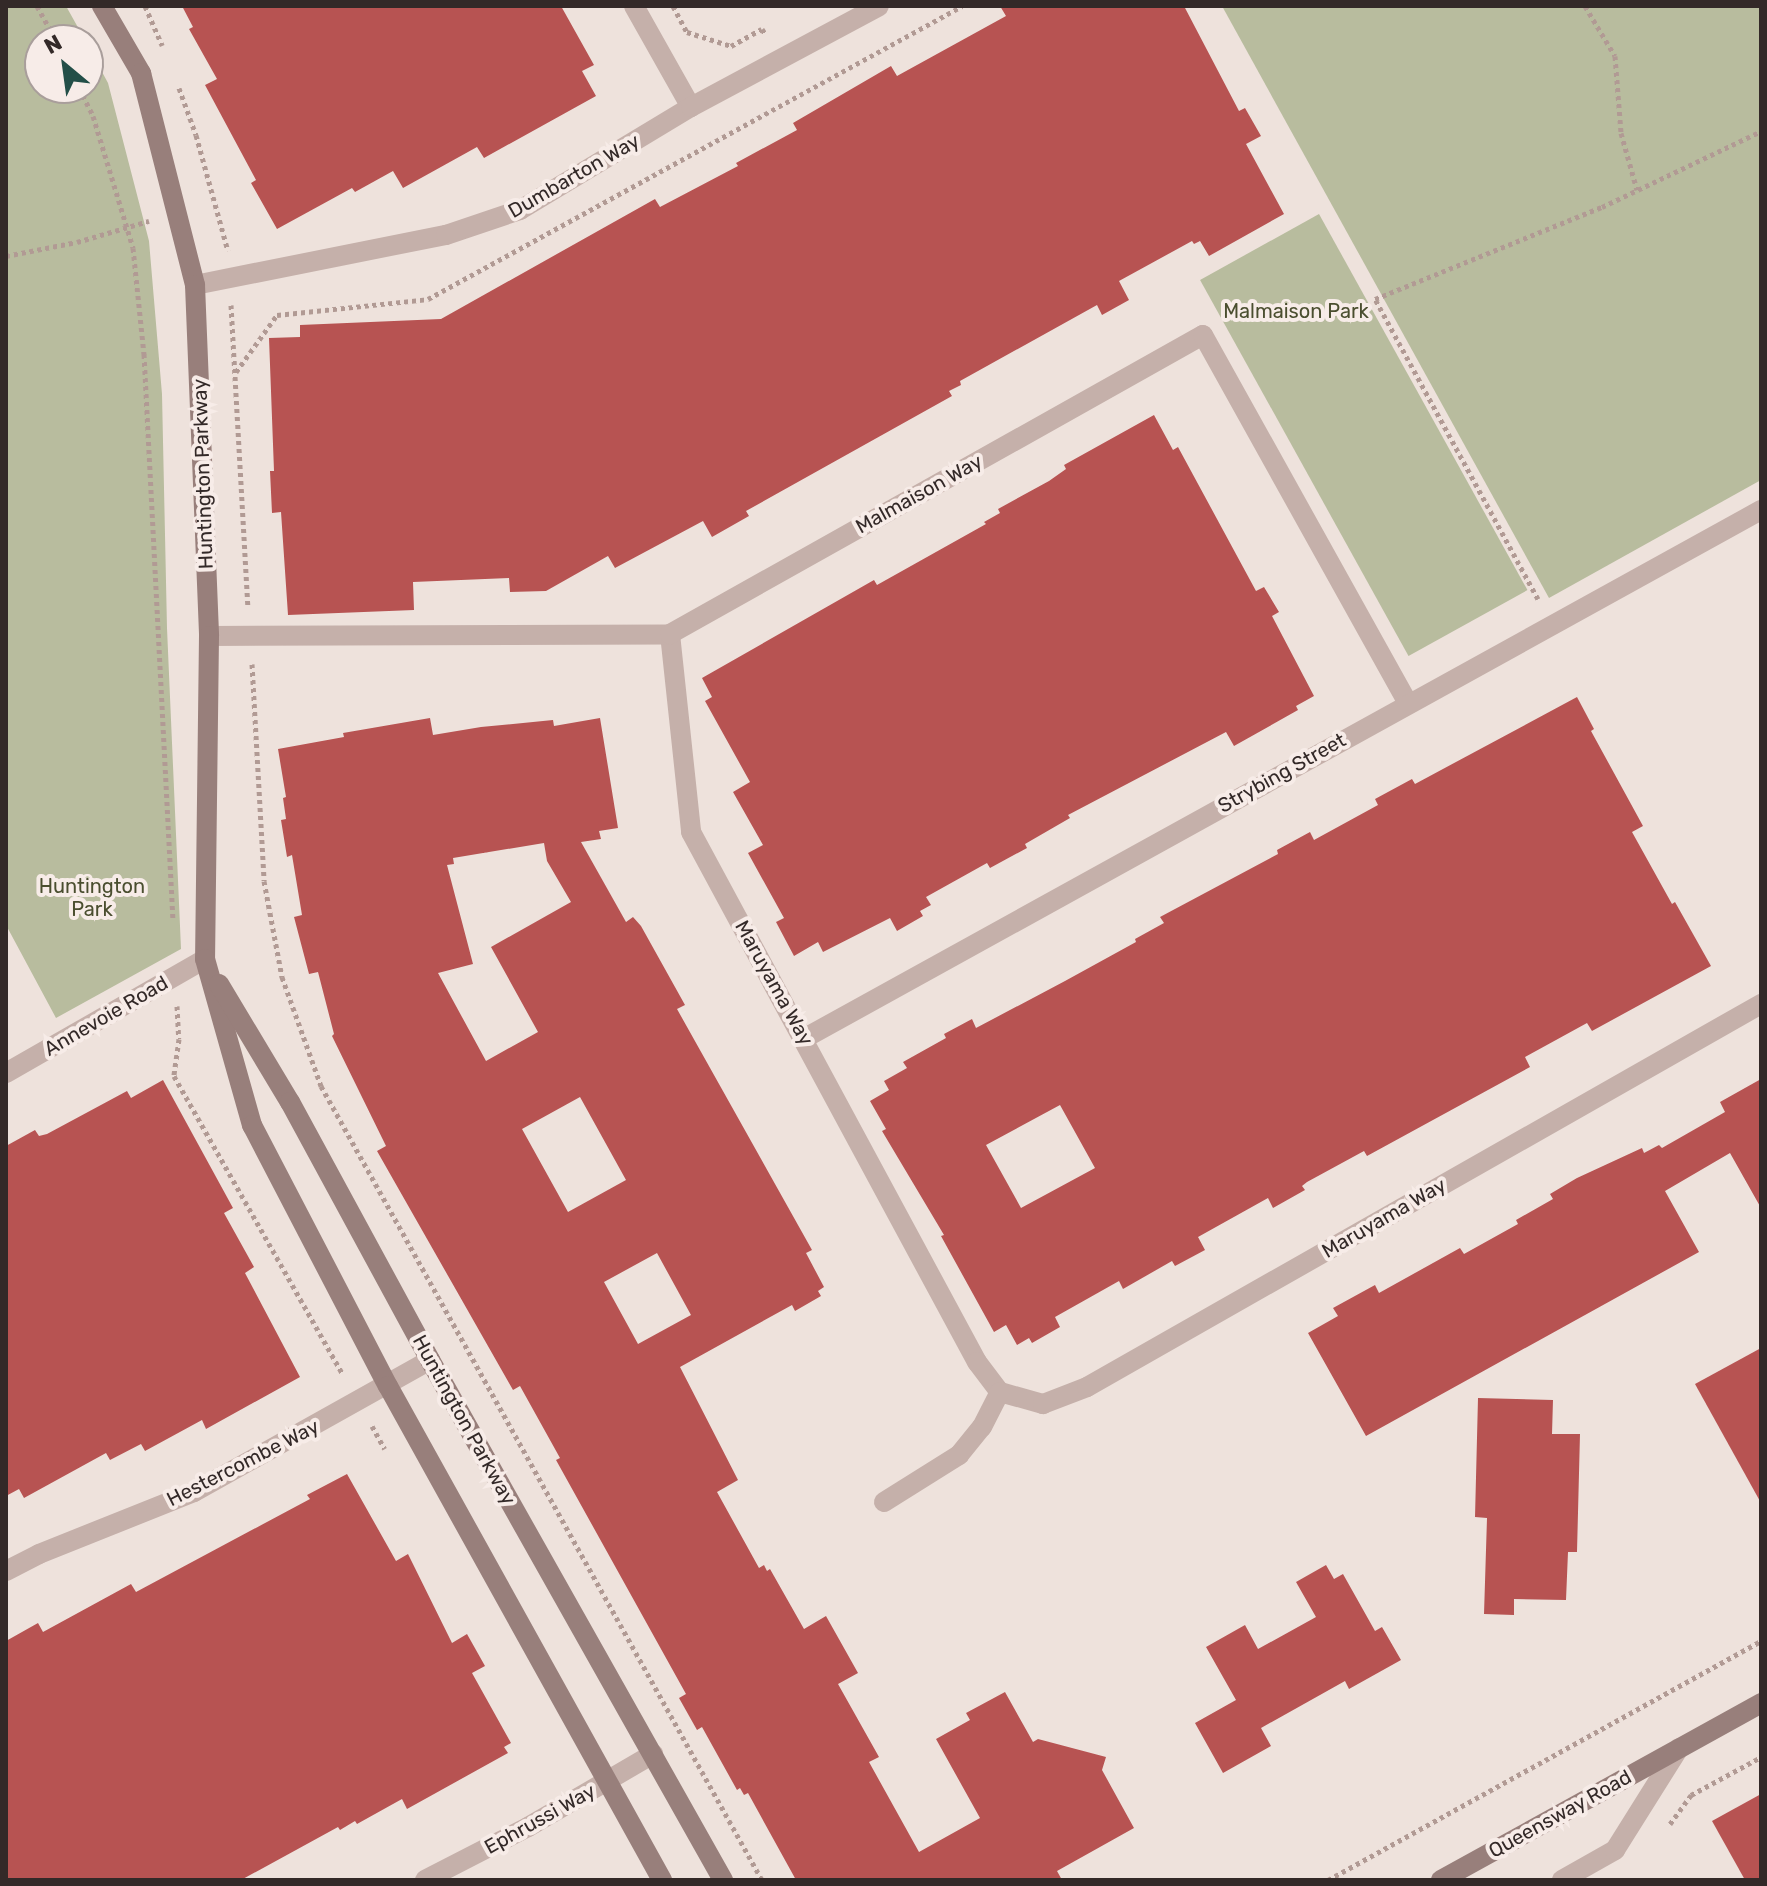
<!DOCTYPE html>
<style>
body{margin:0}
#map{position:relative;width:1767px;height:1886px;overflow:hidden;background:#eee2dc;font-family:Rubik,sans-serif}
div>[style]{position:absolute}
.green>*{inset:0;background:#b8bc9e;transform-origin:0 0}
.building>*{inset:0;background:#b75352}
.path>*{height:5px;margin-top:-2.5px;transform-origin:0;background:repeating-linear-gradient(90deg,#b19a94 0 4px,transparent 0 8px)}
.street>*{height:20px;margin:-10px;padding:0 10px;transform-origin:10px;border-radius:10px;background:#c5b0aa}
.secondary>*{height:20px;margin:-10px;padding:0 10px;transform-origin:10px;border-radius:10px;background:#987f7b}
span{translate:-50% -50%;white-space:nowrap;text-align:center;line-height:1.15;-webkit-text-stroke:8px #f7ece8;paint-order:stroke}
.street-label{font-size:20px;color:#332928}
.park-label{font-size:20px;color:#4a4e2f}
.frame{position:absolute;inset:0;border:8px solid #332928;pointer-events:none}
.north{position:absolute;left:24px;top:24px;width:80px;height:80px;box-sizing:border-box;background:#f7ece8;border:2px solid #a99e9b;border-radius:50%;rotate:331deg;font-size:22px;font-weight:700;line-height:32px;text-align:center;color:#332928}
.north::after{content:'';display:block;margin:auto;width:28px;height:36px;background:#234f48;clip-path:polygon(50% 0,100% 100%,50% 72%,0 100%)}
</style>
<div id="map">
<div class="green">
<i style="clip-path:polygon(6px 6px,66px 6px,85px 40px,40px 40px,40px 88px,88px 88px,88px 46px,108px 83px,149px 241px,162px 394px,167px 628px,181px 949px,56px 1018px,6px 925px)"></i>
<i style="clip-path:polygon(1222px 6px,1761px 6px,1761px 480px,1549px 598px)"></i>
<i style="left:1319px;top:214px;width:430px;height:136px;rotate:61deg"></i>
</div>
<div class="building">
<i style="clip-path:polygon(182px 6px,561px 6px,594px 65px,582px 71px,596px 96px,484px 158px,477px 147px,403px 188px,393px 171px,355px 192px,352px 188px,277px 229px,251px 183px,256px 180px,205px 85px,217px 79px,189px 29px,193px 27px)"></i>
<i style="clip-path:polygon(1000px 6px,1184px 6px,1239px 111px,1245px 108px,1261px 136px,1246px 144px,1284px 214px,1209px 256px,1200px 241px,1194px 244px,1192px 241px,1119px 281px,1129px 300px,1102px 315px,1097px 305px,987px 366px,960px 381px,961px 385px,949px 391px,952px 396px,746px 511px,749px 516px,712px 537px,703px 521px,615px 568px,608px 556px,546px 591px,510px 592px,509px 578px,413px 582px,414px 610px,288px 615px,281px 512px,272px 513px,270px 471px,274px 471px,269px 338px,300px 337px,300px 325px,441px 319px,655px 199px,660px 207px,738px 166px,736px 163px,797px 130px,793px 123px,891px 66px,897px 76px,1006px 16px)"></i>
<i style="clip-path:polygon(1154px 415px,1173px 450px,1178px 447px,1256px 591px,1264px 587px,1279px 612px,1272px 616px,1314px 696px,1296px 706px,1298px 710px,1234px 746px,1226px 732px,1068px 815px,1070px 818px,1025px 844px,1027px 848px,990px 868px,987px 863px,926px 897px,931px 905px,920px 911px,923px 916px,897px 931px,890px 918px,823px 952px,818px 942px,794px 956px,776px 922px,784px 918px,748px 853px,763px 845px,733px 792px,750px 782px,705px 701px,712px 697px,702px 678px,874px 580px,877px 585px,986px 524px,984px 522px,1000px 513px,998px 509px,1049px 481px,1066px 469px,1064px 465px)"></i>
<i style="clip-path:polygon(evenodd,1577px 697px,1594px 729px,1591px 731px,1643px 826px,1632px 832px,1672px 904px,1675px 902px,1711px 966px,1592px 1031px,1587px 1023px,1525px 1057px,1530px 1067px,1367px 1156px,1364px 1151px,1307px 1182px,1302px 1186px,1305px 1190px,1273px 1208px,1268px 1198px,1198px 1237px,1205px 1250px,1175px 1266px,1172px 1261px,1123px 1289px,1119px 1281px,1055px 1317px,1060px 1327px,1032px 1343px,1029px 1338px,1017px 1345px,1006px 1325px,994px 1332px,941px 1236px,944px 1235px,882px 1131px,886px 1129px,870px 1101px,889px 1090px,884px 1081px,907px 1068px,903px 1062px,946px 1038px,944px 1034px,972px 1019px,976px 1028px,1065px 981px,1136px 942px,1135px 939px,1164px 923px,1160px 917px,1278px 854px,1277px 850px,1310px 832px,1314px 840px,1378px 805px,1375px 799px,1412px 779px,1415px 784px,1577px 697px,1060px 1105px,1095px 1168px,1021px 1208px,986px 1145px,1060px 1105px)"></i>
<i style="clip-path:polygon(evenodd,430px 718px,433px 735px,481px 727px,553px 720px,554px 726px,600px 718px,618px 828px,599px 831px,601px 839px,581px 842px,626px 922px,633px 917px,641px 926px,685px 1005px,677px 1009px,812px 1250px,806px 1253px,824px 1287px,818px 1291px,821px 1296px,795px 1311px,792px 1305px,680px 1367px,738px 1480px,717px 1492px,759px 1568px,764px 1565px,767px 1571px,770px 1569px,804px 1629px,826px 1616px,858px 1673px,838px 1684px,879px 1757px,869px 1762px,919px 1852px,980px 1818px,936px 1739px,970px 1720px,966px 1713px,1005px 1692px,1033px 1742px,1038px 1739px,1106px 1757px,1102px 1770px,1134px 1828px,1057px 1871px,1062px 1880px,796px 1880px,748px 1793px,744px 1795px,740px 1788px,737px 1790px,702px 1727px,697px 1730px,679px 1698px,686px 1694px,556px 1460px,560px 1458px,520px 1386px,513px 1390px,377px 1151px,386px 1146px,332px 1036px,334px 1034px,318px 972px,309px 974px,294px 917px,302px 915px,292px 855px,287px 857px,281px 820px,286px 819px,283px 798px,286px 797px,278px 749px,344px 737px,343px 733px,430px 718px,544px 843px,547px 861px,571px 902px,491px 947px,538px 1032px,486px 1061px,438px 973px,473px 964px,447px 865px,454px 864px,453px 858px,544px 843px,430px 718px,580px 1097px,626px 1180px,568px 1212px,522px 1129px,580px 1097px,430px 718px,657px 1253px,691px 1315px,638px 1344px,604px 1282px,657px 1253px)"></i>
<i style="clip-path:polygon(1761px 1079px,1761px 1208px,1730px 1153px,1665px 1191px,1699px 1252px,1366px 1436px,1308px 1333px,1338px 1316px,1333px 1308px,1375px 1285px,1379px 1293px,1460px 1248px,1464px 1254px,1518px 1224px,1516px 1220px,1553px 1199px,1550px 1194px,1577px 1178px,1642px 1148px,1644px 1153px,1659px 1145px,1662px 1148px,1725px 1112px,1720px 1102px)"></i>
<i style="clip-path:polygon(163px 1080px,233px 1208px,224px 1213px,254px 1267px,245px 1273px,300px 1377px,206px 1429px,202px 1420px,145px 1451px,141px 1444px,110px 1460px,106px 1453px,24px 1498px,19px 1489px,6px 1496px,6px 1146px,35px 1130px,39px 1136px,47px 1134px,127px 1091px,131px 1098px)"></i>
<i style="clip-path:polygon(1761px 1348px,1761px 1503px,1695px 1384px)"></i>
<i style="clip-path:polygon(1478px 1398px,1553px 1400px,1552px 1434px,1580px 1434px,1577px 1552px,1568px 1552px,1566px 1600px,1514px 1599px,1514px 1615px,1484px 1614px,1487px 1518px,1475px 1517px)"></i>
<i style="clip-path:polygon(347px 1474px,396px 1561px,408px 1554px,452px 1643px,467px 1634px,485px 1666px,472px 1673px,511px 1743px,504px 1747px,508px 1753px,407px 1809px,402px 1799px,357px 1824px,355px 1821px,340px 1830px,338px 1827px,241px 1880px,6px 1880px,6px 1641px,38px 1623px,43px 1632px,131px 1584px,136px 1592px,310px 1499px,307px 1495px)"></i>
<i style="clip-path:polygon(1326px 1565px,1334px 1579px,1343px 1574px,1375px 1631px,1382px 1627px,1401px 1660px,1349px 1689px,1345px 1681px,1261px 1728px,1271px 1746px,1223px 1773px,1195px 1723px,1236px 1700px,1206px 1647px,1245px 1625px,1258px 1649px,1316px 1617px,1296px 1582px)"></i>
<i style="clip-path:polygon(1761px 1794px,1761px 1880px,1745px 1880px,1712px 1821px)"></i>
</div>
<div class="path">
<i style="left:37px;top:6px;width:39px;rotate:61deg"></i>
<i style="left:145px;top:6px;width:43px;rotate:66.4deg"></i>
<i style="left:673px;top:6px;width:30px;rotate:62deg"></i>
<i style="left:687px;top:32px;width:46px;rotate:17.7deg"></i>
<i style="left:731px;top:46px;width:35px;rotate:-29deg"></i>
<i style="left:762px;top:29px;width:7px;rotate:56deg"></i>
<i style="left:1585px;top:6px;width:58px;rotate:59deg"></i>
<i style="left:1615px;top:56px;width:77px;rotate:85.5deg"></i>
<i style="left:1621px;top:133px;width:59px;rotate:74.3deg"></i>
<i style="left:79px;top:88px;width:31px;rotate:63deg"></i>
<i style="left:93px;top:116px;width:138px;rotate:73.1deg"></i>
<i style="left:133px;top:248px;width:107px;rotate:84.1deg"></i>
<i style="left:144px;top:354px;width:568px;rotate:87.07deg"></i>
<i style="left:179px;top:88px;width:50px;rotate:70.1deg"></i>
<i style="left:196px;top:135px;width:120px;rotate:74.6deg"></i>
<i style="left:6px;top:256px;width:72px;rotate:-11.2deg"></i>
<i style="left:77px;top:242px;width:75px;rotate:-16.3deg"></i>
<i style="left:231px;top:305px;width:301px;rotate:86.8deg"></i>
<i style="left:236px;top:372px;width:70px;rotate:-54.3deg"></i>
<i style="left:277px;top:315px;width:152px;rotate:-6deg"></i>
<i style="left:428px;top:299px;width:609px;rotate:-28.75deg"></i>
<i style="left:1538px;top:599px;width:341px;rotate:-118.5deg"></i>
<i style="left:1375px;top:299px;width:245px;rotate:-22.1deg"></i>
<i style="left:1602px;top:207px;width:176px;rotate:-25.5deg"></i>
<i style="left:252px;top:664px;width:217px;rotate:86.8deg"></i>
<i style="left:264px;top:881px;width:98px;rotate:79.4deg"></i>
<i style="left:282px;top:977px;width:116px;rotate:70.3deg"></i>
<i style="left:321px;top:1086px;width:908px;rotate:60.95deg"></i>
<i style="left:177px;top:1006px;width:33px;rotate:87deg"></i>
<i style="left:179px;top:1039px;width:37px;rotate:98deg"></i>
<i style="left:174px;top:1076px;width:343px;rotate:60.5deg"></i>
<i style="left:372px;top:1426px;width:26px;rotate:61deg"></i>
<i style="left:1670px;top:1824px;width:36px;rotate:-54deg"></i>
<i style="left:1691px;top:1795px;width:80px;rotate:-28.5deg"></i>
<i style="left:1328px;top:1880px;width:495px;rotate:-28.9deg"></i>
</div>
<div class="street">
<i style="left:634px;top:6px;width:116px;rotate:60.6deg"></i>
<i style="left:195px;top:285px;width:256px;rotate:-11.3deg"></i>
<i style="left:446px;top:235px;width:78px;rotate:-18.7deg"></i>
<i style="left:520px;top:210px;width:200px;rotate:-31.1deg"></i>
<i style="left:691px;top:107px;width:213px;rotate:-28.2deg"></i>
<i style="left:670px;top:634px;width:199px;rotate:83.9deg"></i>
<i style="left:691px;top:832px;width:602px;rotate:61.65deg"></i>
<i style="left:977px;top:1362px;width:38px;rotate:53deg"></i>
<i style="left:1000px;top:1392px;width:45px;rotate:15.6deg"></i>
<i style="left:1043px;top:1404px;width:47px;rotate:-21.1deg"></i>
<i style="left:1087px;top:1387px;width:775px;rotate:-29.61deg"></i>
<i style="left:209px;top:636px;width:461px;rotate:-0.2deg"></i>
<i style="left:670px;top:634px;width:611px;rotate:-29.29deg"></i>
<i style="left:1203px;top:335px;width:421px;rotate:60.9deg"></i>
<i style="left:805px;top:1038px;width:1092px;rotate:-28.91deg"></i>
<i style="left:6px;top:1073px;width:229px;rotate:-29.8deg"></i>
<i style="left:884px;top:1502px;width:89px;rotate:-32.1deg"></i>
<i style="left:959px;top:1455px;width:36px;rotate:-51deg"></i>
<i style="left:982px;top:1427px;width:39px;rotate:-63deg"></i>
<i style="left:6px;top:1571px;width:37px;rotate:-27deg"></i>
<i style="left:39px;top:1554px;width:167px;rotate:-21.8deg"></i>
<i style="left:194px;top:1492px;width:270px;rotate:-29.2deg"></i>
<i style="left:425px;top:1880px;width:116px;rotate:-27.2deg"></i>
<i style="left:528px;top:1827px;width:145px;rotate:-30.3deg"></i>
<i style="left:1562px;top:1880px;width:61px;rotate:-29.5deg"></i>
<i style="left:1615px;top:1850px;width:120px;rotate:-57.9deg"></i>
</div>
<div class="secondary">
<i style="left:102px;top:6px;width:78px;rotate:59.8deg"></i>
<i style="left:141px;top:73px;width:219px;rotate:75.7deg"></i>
<i style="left:195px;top:285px;width:351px;rotate:87.7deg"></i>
<i style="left:209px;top:636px;width:323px;rotate:90.7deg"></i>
<i style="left:205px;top:959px;width:173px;rotate:74.2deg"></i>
<i style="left:252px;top:1125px;width:294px;rotate:62.5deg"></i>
<i style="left:388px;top:1386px;width:565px;rotate:60.98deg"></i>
<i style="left:219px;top:984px;width:138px;rotate:59deg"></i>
<i style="left:290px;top:1102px;width:294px;rotate:61.5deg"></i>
<i style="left:430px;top:1360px;width:597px;rotate:60.6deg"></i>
<i style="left:1441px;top:1880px;width:366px;rotate:-28.9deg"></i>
</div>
<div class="street-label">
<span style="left:574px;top:176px;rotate:-30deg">Dumbarton Way</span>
<span style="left:203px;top:474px;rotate:-92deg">Huntington Parkway</span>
<span style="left:919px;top:494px;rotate:-29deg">Malmaison Way</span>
<span style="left:1282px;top:773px;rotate:-29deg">Strybing Street</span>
<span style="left:774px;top:983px;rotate:61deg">Maruyama Way</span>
<span style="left:106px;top:1016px;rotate:-30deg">Annevoie Road</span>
<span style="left:1384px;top:1218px;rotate:-30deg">Maruyama Way</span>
<span style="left:464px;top:1420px;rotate:61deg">Huntington Parkway</span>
<span style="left:243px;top:1463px;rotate:-27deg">Hestercombe Way</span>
<span style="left:1560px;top:1814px;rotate:-29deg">Queensway Road</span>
<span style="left:540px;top:1819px;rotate:-29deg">Ephrussi Way</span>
</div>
<div class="park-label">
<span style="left:1296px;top:311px">Malmaison Park</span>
<span style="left:92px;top:898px">Huntington<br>Park</span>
</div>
<div class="frame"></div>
<div class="north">N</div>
</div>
